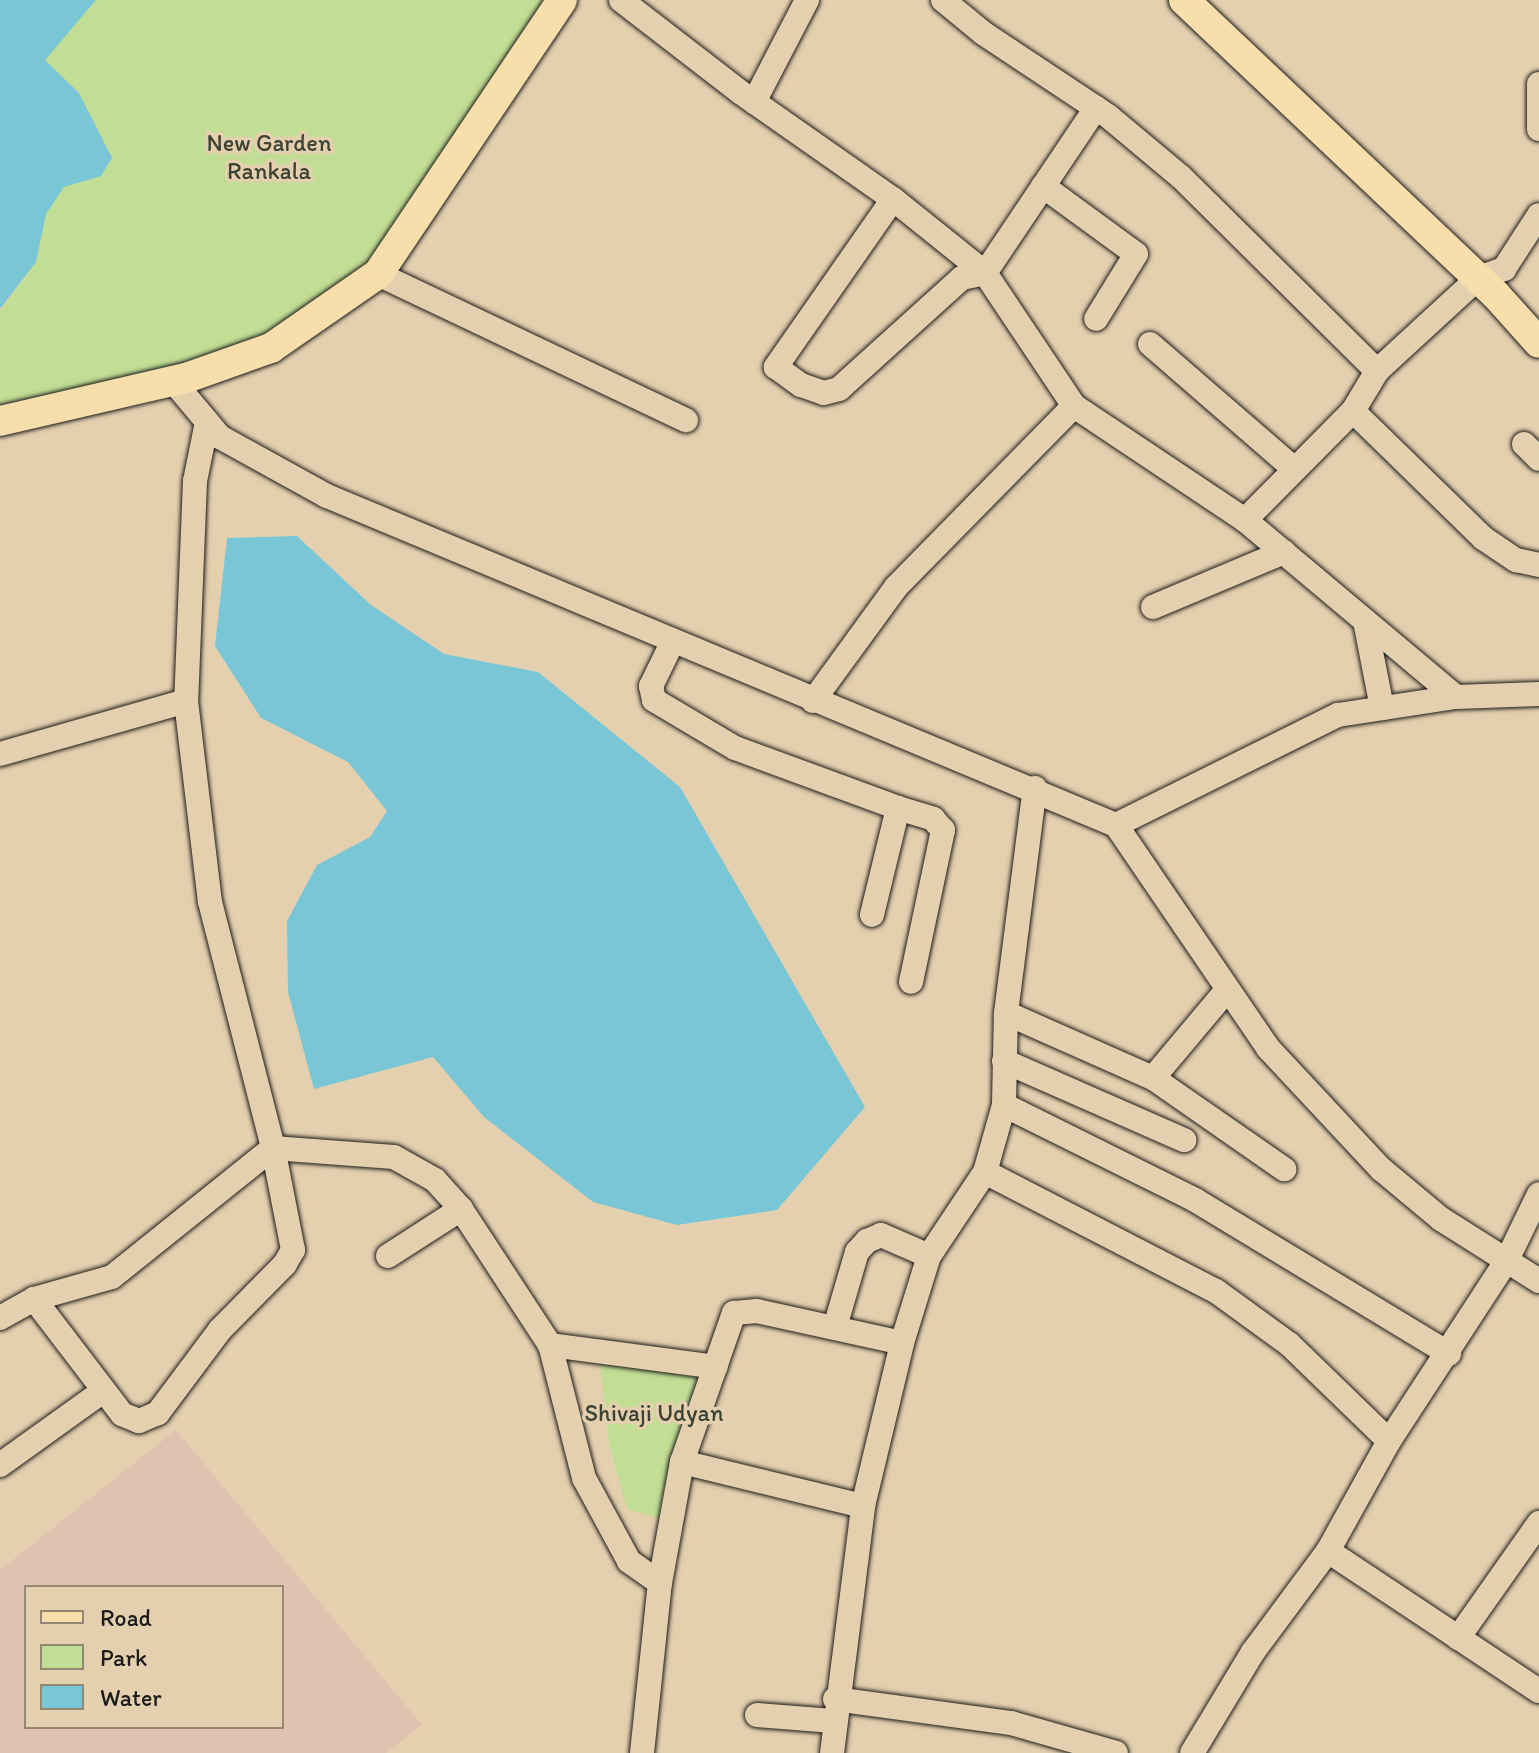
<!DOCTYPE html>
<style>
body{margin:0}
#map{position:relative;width:1539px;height:1753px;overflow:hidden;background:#e4d0af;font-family:Itim,sans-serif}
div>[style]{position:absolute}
.built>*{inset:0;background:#e0c2b0}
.green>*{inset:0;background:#c2dd94}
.water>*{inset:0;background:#79c7d6}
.roads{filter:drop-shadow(0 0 2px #1c1c1c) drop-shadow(0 0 2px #1c1c1c)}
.minor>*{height:24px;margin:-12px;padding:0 12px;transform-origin:12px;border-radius:12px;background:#e4d0af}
.major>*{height:30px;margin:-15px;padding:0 15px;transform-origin:15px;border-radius:15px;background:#f8deab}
span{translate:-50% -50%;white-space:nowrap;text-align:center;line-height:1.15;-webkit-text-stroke:7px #e4d0af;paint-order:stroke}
.park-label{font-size:24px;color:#3d4334}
.legend{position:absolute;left:24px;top:1585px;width:260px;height:144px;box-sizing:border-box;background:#e4d0af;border:2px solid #948874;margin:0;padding:10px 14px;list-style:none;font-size:24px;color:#1c1c1c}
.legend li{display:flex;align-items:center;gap:16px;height:40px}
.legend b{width:40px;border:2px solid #948874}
</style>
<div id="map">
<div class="built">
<i style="clip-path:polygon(evenodd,176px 1430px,422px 1725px,386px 1753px,0 1753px,0 1570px,176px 1430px,26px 1587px,282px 1587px,282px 1727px,26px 1727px,26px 1587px)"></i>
</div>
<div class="green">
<i style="clip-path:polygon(96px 0,562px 0,403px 239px,271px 348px,156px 376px,0 404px,0 311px,36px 262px,46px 214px,64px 187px,101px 176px,112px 158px,79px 93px,44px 60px)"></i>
<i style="clip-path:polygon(600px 1365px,716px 1367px,671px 1522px,627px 1509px,609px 1444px)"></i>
</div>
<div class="water">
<i style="clip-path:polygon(0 0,96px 0,45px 60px,79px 93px,112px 158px,101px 176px,64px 187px,46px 214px,36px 262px,0 309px)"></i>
<i style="clip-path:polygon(297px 536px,371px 605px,444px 654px,538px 672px,680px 787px,865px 1107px,777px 1210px,677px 1225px,593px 1202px,484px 1117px,433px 1057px,314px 1089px,288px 992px,287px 921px,317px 865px,370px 837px,387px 811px,348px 762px,261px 718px,215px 646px,227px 538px)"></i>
</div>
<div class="roads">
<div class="minor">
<i style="left:621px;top:0;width:150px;rotate:37.7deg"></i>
<i style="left:740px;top:92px;width:187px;rotate:35deg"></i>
<i style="left:893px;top:199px;width:118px;rotate:38.8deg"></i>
<i style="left:985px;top:273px;width:160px;rotate:56.2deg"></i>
<i style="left:1074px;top:406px;width:206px;rotate:33.7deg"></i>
<i style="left:1245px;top:520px;width:275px;rotate:40deg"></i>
<i style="left:943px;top:0;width:52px;rotate:39.5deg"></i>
<i style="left:983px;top:33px;width:150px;rotate:33.6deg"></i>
<i style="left:1108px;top:116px;width:95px;rotate:39.9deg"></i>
<i style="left:1181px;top:177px;width:276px;rotate:44.7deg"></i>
<i style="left:1539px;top:84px;width:45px;rotate:90deg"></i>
<i style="left:754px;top:102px;width:115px;rotate:-62.5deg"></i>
<i style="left:1043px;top:186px;width:115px;rotate:36.2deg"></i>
<i style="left:1136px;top:254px;width:76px;rotate:121.6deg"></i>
<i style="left:893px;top:199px;width:205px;rotate:124.9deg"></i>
<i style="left:776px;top:367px;width:31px;rotate:36deg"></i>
<i style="left:801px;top:385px;width:24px;rotate:19deg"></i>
<i style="left:824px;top:393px;width:16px;rotate:-15deg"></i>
<i style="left:839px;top:389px;width:166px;rotate:-42.1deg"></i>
<i style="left:962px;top:278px;width:24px;rotate:-12deg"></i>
<i style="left:985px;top:273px;width:199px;rotate:-56.1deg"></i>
<i style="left:378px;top:274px;width:341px;rotate:25.4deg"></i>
<i style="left:1150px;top:344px;width:188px;rotate:40.9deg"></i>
<i style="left:173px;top:381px;width:73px;rotate:50deg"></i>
<i style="left:220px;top:437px;width:122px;rotate:28.9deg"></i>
<i style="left:327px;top:496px;width:855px;rotate:22.64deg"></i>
<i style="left:1116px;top:825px;width:270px;rotate:55.7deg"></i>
<i style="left:1268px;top:1048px;width:166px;rotate:47deg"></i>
<i style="left:1381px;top:1169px;width:78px;rotate:39.8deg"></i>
<i style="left:1441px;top:1219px;width:116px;rotate:32.3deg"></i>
<i style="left:1353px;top:411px;width:182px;rotate:44.3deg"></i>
<i style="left:1483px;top:538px;width:40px;rotate:34deg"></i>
<i style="left:1516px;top:560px;width:24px;rotate:12deg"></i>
<i style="left:207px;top:422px;width:60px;rotate:101.5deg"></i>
<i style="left:195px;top:481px;width:220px;rotate:92.3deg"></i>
<i style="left:186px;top:701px;width:202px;rotate:83.2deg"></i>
<i style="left:210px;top:902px;width:254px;rotate:75.6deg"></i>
<i style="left:273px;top:1148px;width:121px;rotate:4.3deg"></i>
<i style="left:394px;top:1157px;width:47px;rotate:29.3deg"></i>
<i style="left:435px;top:1180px;width:39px;rotate:48deg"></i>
<i style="left:461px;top:1209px;width:163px;rotate:56.8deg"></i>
<i style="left:1524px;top:444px;width:21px;rotate:45deg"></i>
<i style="left:1245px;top:520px;width:153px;rotate:-45.3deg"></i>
<i style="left:1353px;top:411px;width:47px;rotate:-59deg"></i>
<i style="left:1377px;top:371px;width:137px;rotate:-42.6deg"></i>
<i style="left:1478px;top:278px;width:28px;rotate:-19deg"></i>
<i style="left:1504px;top:269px;width:64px;rotate:-57.1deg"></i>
<i style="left:1153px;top:607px;width:142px;rotate:-22.8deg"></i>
<i style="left:1365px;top:621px;width:89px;rotate:78.9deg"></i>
<i style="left:672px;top:643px;width:48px;rotate:116deg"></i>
<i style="left:651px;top:686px;width:14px;rotate:78deg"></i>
<i style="left:654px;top:700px;width:94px;rotate:30.7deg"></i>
<i style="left:735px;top:748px;width:174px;rotate:20.2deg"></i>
<i style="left:898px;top:808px;width:110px;rotate:103.7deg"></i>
<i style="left:813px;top:701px;width:141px;rotate:-53.9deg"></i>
<i style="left:896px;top:587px;width:254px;rotate:-45.5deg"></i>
<i style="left:0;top:754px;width:193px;rotate:-15.9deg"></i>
<i style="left:898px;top:808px;width:37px;rotate:17deg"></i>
<i style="left:933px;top:819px;width:15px;rotate:48deg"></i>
<i style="left:943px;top:830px;width:155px;rotate:101.9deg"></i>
<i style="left:1116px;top:825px;width:248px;rotate:-26.4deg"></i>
<i style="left:1338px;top:715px;width:119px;rotate:-8.7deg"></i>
<i style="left:1456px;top:697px;width:83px;rotate:-2.1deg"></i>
<i style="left:1006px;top:1013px;width:161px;rotate:23.9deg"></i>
<i style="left:1153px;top:1078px;width:114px;rotate:-50deg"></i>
<i style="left:1004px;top:1061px;width:197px;rotate:23.7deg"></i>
<i style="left:1153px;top:1078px;width:160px;rotate:34.8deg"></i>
<i style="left:1004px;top:1105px;width:213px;rotate:26.4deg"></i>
<i style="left:1195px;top:1200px;width:297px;rotate:31.2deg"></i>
<i style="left:985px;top:1172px;width:260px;rotate:27.3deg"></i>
<i style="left:1216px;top:1291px;width:90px;rotate:36deg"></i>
<i style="left:1289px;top:1344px;width:139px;rotate:44.1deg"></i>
<i style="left:388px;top:1256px;width:87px;rotate:-32.8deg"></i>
<i style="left:0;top:1318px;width:39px;rotate:-29deg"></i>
<i style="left:34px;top:1299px;width:81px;rotate:-15.8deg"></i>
<i style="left:112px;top:1277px;width:206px;rotate:-38.7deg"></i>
<i style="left:273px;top:1148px;width:104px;rotate:78.9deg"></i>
<i style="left:293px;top:1250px;width:16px;rotate:120deg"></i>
<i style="left:285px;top:1264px;width:93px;rotate:134.6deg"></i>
<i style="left:220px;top:1330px;width:104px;rotate:126.8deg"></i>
<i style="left:158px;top:1413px;width:21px;rotate:157deg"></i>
<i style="left:139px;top:1421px;width:18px;rotate:-158deg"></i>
<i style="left:122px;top:1414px;width:145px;rotate:-127.4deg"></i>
<i style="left:835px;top:1327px;width:78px;rotate:-73.7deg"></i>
<i style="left:857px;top:1252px;width:15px;rotate:-48deg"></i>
<i style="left:867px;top:1241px;width:15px;rotate:-23deg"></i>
<i style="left:881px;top:1235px;width:52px;rotate:23.6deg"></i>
<i style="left:682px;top:1462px;width:186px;rotate:13.7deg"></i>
<i style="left:0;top:1465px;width:127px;rotate:-35.7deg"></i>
<i style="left:1328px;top:1551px;width:253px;rotate:33.6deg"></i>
<i style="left:660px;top:1583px;width:38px;rotate:-145deg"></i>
<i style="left:629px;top:1561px;width:94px;rotate:-118.5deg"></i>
<i style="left:584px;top:1478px;width:137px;rotate:-104.3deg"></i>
<i style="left:550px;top:1345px;width:167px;rotate:7.5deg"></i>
<i style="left:1458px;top:1638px;width:141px;rotate:-54.8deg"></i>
<i style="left:835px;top:1699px;width:178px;rotate:7.8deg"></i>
<i style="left:1011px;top:1723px;width:109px;rotate:15.9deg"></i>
<i style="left:757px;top:1715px;width:76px;rotate:4.5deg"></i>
<i style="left:642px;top:1753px;width:171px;rotate:-84deg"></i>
<i style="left:660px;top:1583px;width:123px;rotate:-79.7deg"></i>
<i style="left:682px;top:1462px;width:158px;rotate:-70.8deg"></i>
<i style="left:734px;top:1313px;width:23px;rotate:-5deg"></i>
<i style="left:757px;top:1311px;width:148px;rotate:12.4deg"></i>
<i style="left:832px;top:1753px;width:249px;rotate:-82.8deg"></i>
<i style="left:863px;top:1506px;width:168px;rotate:-76.5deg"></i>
<i style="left:902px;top:1343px;width:91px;rotate:-72.8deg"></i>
<i style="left:929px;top:1256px;width:101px;rotate:-56.3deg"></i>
<i style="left:985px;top:1172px;width:70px;rotate:-74.2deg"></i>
<i style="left:1004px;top:1105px;width:92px;rotate:-88.8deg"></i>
<i style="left:1006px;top:1013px;width:227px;rotate:-82.7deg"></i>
<i style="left:1192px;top:1753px;width:118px;rotate:-58.9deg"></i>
<i style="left:1253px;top:1652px;width:126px;rotate:-53.4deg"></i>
<i style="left:1328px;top:1551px;width:126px;rotate:-61deg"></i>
<i style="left:1389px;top:1441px;width:216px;rotate:-56.9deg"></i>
<i style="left:1507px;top:1260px;width:73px;rotate:-64.1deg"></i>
</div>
<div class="major">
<i style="left:1184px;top:0;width:429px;rotate:43.4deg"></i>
<i style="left:1496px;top:295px;width:64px;rotate:48.1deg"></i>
<i style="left:0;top:421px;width:194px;rotate:-13.1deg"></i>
<i style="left:189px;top:377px;width:87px;rotate:-19.5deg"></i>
<i style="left:271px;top:348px;width:130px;rotate:-34.7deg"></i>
<i style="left:378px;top:274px;width:330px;rotate:-56.1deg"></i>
</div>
</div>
<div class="park-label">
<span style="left:269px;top:157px">New Garden<br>Rankala</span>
<span style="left:654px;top:1413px">Shivaji Udyan</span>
</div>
<ul class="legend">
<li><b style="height:10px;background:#f8deab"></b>Road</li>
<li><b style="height:22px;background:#c2dd94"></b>Park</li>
<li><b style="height:22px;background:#79c7d6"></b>Water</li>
</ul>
</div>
